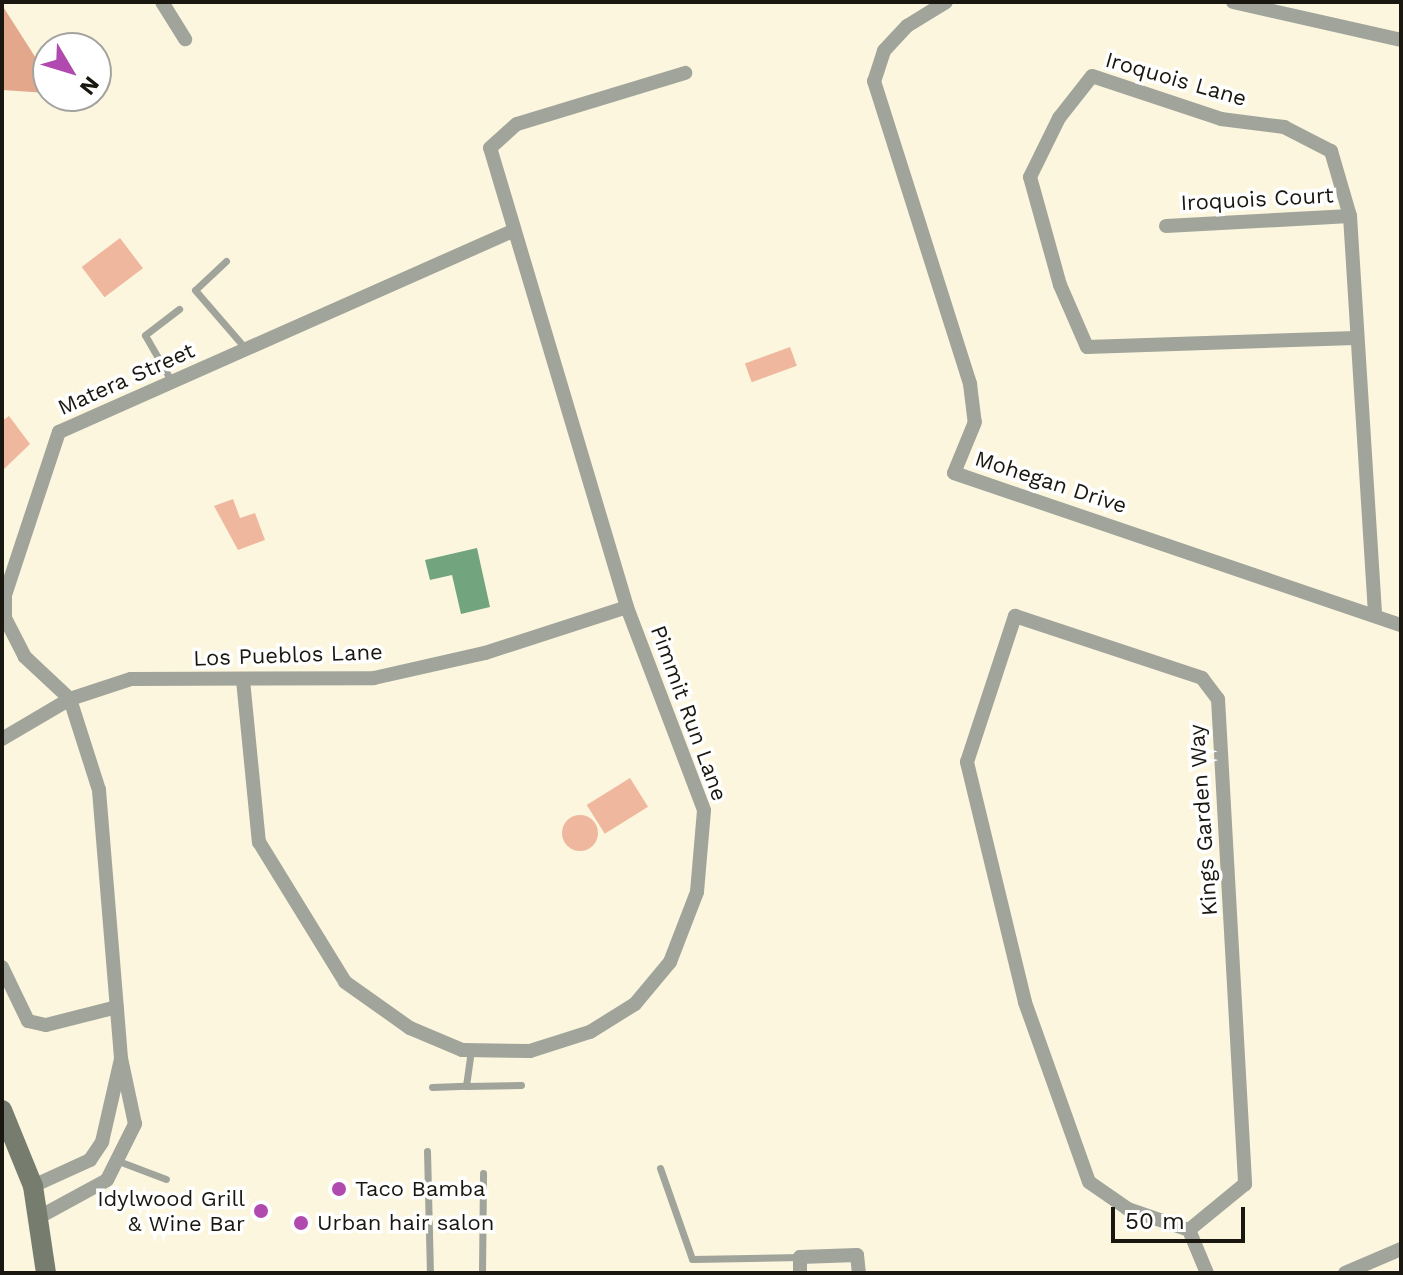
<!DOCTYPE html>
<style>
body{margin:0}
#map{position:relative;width:1403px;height:1275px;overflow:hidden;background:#fbf6dd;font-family:"Work Sans",sans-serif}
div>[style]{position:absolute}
.green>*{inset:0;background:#efb89e;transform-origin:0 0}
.round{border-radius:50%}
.forest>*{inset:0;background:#e3a88c}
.water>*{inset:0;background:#72a57d}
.lane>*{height:7px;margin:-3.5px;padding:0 3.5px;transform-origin:3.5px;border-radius:3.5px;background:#a0a49a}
.street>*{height:14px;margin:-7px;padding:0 7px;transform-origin:7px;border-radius:7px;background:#a0a49a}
.secondary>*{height:20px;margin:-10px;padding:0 10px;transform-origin:10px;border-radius:10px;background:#777d6e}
.dots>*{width:22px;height:22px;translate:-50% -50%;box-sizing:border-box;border:4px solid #fff;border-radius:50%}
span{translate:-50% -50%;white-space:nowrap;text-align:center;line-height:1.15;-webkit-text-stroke:7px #fff;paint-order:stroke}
.street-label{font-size:22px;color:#19170f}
.poi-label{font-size:22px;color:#19170f}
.left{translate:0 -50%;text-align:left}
.right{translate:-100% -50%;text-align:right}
.frame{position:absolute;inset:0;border:4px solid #19170f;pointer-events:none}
.north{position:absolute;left:32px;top:32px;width:80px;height:80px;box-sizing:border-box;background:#fff;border:2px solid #a3a29f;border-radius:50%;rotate:128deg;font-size:22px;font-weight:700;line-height:32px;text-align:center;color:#19170f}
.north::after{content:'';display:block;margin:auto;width:28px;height:36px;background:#b14aae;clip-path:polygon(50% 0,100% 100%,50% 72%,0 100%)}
.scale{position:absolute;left:1111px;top:1207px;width:134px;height:36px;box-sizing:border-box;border:4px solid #19170f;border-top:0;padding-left:10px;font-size:24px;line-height:28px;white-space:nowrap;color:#19170f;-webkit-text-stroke:6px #fff;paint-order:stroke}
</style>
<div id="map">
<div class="green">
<i style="left:120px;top:238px;width:38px;height:48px;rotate:53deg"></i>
<i style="left:790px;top:347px;width:20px;height:48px;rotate:70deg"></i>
<i style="clip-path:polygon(9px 416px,30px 444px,2px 471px,2px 421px)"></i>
<i style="clip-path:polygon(233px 499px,240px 518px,255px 513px,265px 540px,238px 550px,214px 506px)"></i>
<i style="left:630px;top:778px;width:34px;height:51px;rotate:58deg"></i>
<i class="round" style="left:562px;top:815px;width:36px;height:36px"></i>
</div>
<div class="forest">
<i style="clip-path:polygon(2px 5px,48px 77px,48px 93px,2px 90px)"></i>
</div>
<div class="water">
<i style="clip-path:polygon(477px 548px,490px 607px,461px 614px,452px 575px,430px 580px,425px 560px)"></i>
</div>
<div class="lane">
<i style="left:226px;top:261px;width:42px;rotate:136.9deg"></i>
<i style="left:195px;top:290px;width:78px;rotate:49.2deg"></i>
<i style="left:172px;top:382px;width:54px;rotate:-119.9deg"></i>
<i style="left:145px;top:335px;width:43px;rotate:-37.4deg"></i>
<i style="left:471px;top:1050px;width:36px;rotate:98deg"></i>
<i style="left:466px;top:1086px;width:55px;rotate:-1deg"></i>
<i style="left:432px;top:1087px;width:34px;rotate:-2deg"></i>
<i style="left:427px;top:1151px;width:122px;rotate:88.6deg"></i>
<i style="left:121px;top:1162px;width:48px;rotate:20.7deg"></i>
<i style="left:660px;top:1168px;width:96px;rotate:70.6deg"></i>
<i style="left:692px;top:1259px;width:108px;rotate:-1.1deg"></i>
<i style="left:482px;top:1273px;width:100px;rotate:-89.4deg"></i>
</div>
<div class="street">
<i style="left:162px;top:2px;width:44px;rotate:58.1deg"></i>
<i style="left:946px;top:2px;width:46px;rotate:148.4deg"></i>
<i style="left:907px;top:26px;width:34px;rotate:133deg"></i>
<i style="left:884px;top:51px;width:32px;rotate:108deg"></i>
<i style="left:874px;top:81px;width:318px;rotate:72.4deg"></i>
<i style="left:970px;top:384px;width:38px;rotate:83deg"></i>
<i style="left:975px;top:422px;width:55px;rotate:112.4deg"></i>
<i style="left:954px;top:473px;width:472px;rotate:18.8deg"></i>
<i style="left:1233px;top:2px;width:172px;rotate:12.7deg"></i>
<i style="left:1166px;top:226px;width:184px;rotate:-3.1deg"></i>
<i style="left:1355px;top:338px;width:268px;rotate:178.1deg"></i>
<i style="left:1087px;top:347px;width:68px;rotate:-113.5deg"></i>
<i style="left:1060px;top:285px;width:112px;rotate:-105.5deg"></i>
<i style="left:1030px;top:177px;width:66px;rotate:-63.8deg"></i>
<i style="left:1059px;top:118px;width:53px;rotate:-51.8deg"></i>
<i style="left:1092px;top:76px;width:136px;rotate:18.4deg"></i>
<i style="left:1221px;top:119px;width:64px;rotate:7.2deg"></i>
<i style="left:1284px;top:127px;width:53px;rotate:27.1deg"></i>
<i style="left:1331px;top:151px;width:68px;rotate:73.7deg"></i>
<i style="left:1350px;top:216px;width:398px;rotate:86.4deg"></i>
<i style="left:1015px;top:616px;width:197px;rotate:18.3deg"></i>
<i style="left:1202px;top:678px;width:26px;rotate:53deg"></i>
<i style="left:1218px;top:699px;width:486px;rotate:86.8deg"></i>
<i style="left:1245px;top:1184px;width:72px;rotate:140.6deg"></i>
<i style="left:1189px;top:1230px;width:65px;rotate:-161deg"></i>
<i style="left:1128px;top:1209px;width:47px;rotate:-145.3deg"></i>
<i style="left:1089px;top:1182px;width:191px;rotate:-109.6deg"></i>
<i style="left:1025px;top:1002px;width:247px;rotate:-103.6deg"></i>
<i style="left:967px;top:762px;width:154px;rotate:-71.8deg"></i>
<i style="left:243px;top:680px;width:163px;rotate:84.4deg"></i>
<i style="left:259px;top:842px;width:164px;rotate:58.4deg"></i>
<i style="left:345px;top:982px;width:80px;rotate:35.3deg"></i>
<i style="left:410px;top:1028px;width:56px;rotate:22.9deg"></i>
<i style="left:462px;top:1050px;width:68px;rotate:0.8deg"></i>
<i style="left:530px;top:1051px;width:63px;rotate:-17.6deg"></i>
<i style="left:590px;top:1032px;width:53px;rotate:-31.9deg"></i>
<i style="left:635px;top:1004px;width:55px;rotate:-50.2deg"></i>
<i style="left:670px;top:962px;width:75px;rotate:-68.9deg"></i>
<i style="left:697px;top:892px;width:82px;rotate:-85.1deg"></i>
<i style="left:704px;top:810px;width:217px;rotate:-110.8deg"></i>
<i style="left:627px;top:607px;width:479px;rotate:-106.6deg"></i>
<i style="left:490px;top:148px;width:36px;rotate:-42deg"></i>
<i style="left:517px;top:124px;width:176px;rotate:-16.9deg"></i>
<i style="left:2px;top:739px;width:79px;rotate:-30.5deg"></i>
<i style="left:70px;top:699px;width:64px;rotate:-18.2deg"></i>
<i style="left:131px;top:679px;width:243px;rotate:-0.2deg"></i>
<i style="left:374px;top:678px;width:114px;rotate:-12.7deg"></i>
<i style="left:485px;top:653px;width:149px;rotate:-17.9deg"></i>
<i style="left:2px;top:967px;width:60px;rotate:64.3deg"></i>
<i style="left:28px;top:1021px;width:18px;rotate:13deg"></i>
<i style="left:46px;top:1025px;width:73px;rotate:-14.2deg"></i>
<i style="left:33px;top:1186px;width:63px;rotate:-24.5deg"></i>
<i style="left:90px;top:1160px;width:22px;rotate:-56deg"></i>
<i style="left:102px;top:1142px;width:85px;rotate:-77.1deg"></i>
<i style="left:41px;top:1216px;width:75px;rotate:-28.6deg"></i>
<i style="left:107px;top:1180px;width:63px;rotate:-63.4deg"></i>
<i style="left:135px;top:1124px;width:67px;rotate:-102deg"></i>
<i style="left:121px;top:1058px;width:269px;rotate:-94.7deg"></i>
<i style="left:99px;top:790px;width:96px;rotate:-107.7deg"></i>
<i style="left:70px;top:699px;width:62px;rotate:-137deg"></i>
<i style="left:25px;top:657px;width:44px;rotate:-117.1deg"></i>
<i style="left:5px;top:618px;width:23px;rotate:-90deg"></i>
<i style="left:5px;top:595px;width:172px;rotate:-71.7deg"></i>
<i style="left:59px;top:432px;width:494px;rotate:-23.9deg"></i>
<i style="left:1189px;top:1230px;width:47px;rotate:67.3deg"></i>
<i style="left:800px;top:1273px;width:16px;rotate:-90deg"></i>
<i style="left:800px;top:1257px;width:57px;rotate:-2deg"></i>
<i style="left:857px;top:1255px;width:18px;rotate:84deg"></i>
<i style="left:1345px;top:1273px;width:61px;rotate:-23.2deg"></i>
</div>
<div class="secondary">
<i style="left:2px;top:1110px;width:82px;rotate:67.8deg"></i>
<i style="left:33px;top:1186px;width:88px;rotate:81.5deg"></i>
</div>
<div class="dots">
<i style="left:339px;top:1189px;background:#b14aae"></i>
<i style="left:261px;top:1211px;background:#b14aae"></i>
<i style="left:301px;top:1223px;background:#b14aae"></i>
</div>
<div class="street-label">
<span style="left:1176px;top:79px;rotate:16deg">Iroquois Lane</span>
<span style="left:1257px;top:199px;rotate:-3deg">Iroquois Court</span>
<span style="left:126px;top:379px;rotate:-24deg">Matera Street</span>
<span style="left:1051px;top:482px;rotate:18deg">Mohegan Drive</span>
<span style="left:288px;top:655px;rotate:-2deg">Los Pueblos Lane</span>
<span style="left:689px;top:713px;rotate:70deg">Pimmit Run Lane</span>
<span style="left:1203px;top:820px;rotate:-94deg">Kings Garden Way</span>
</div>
<div class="poi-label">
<span class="left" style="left:355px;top:1189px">Taco Bamba</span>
<span class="right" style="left:245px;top:1211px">Idylwood Grill<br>&amp; Wine Bar</span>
<span class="left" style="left:317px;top:1223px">Urban hair salon</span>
</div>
<div class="frame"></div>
<div class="north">N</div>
<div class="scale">50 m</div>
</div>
